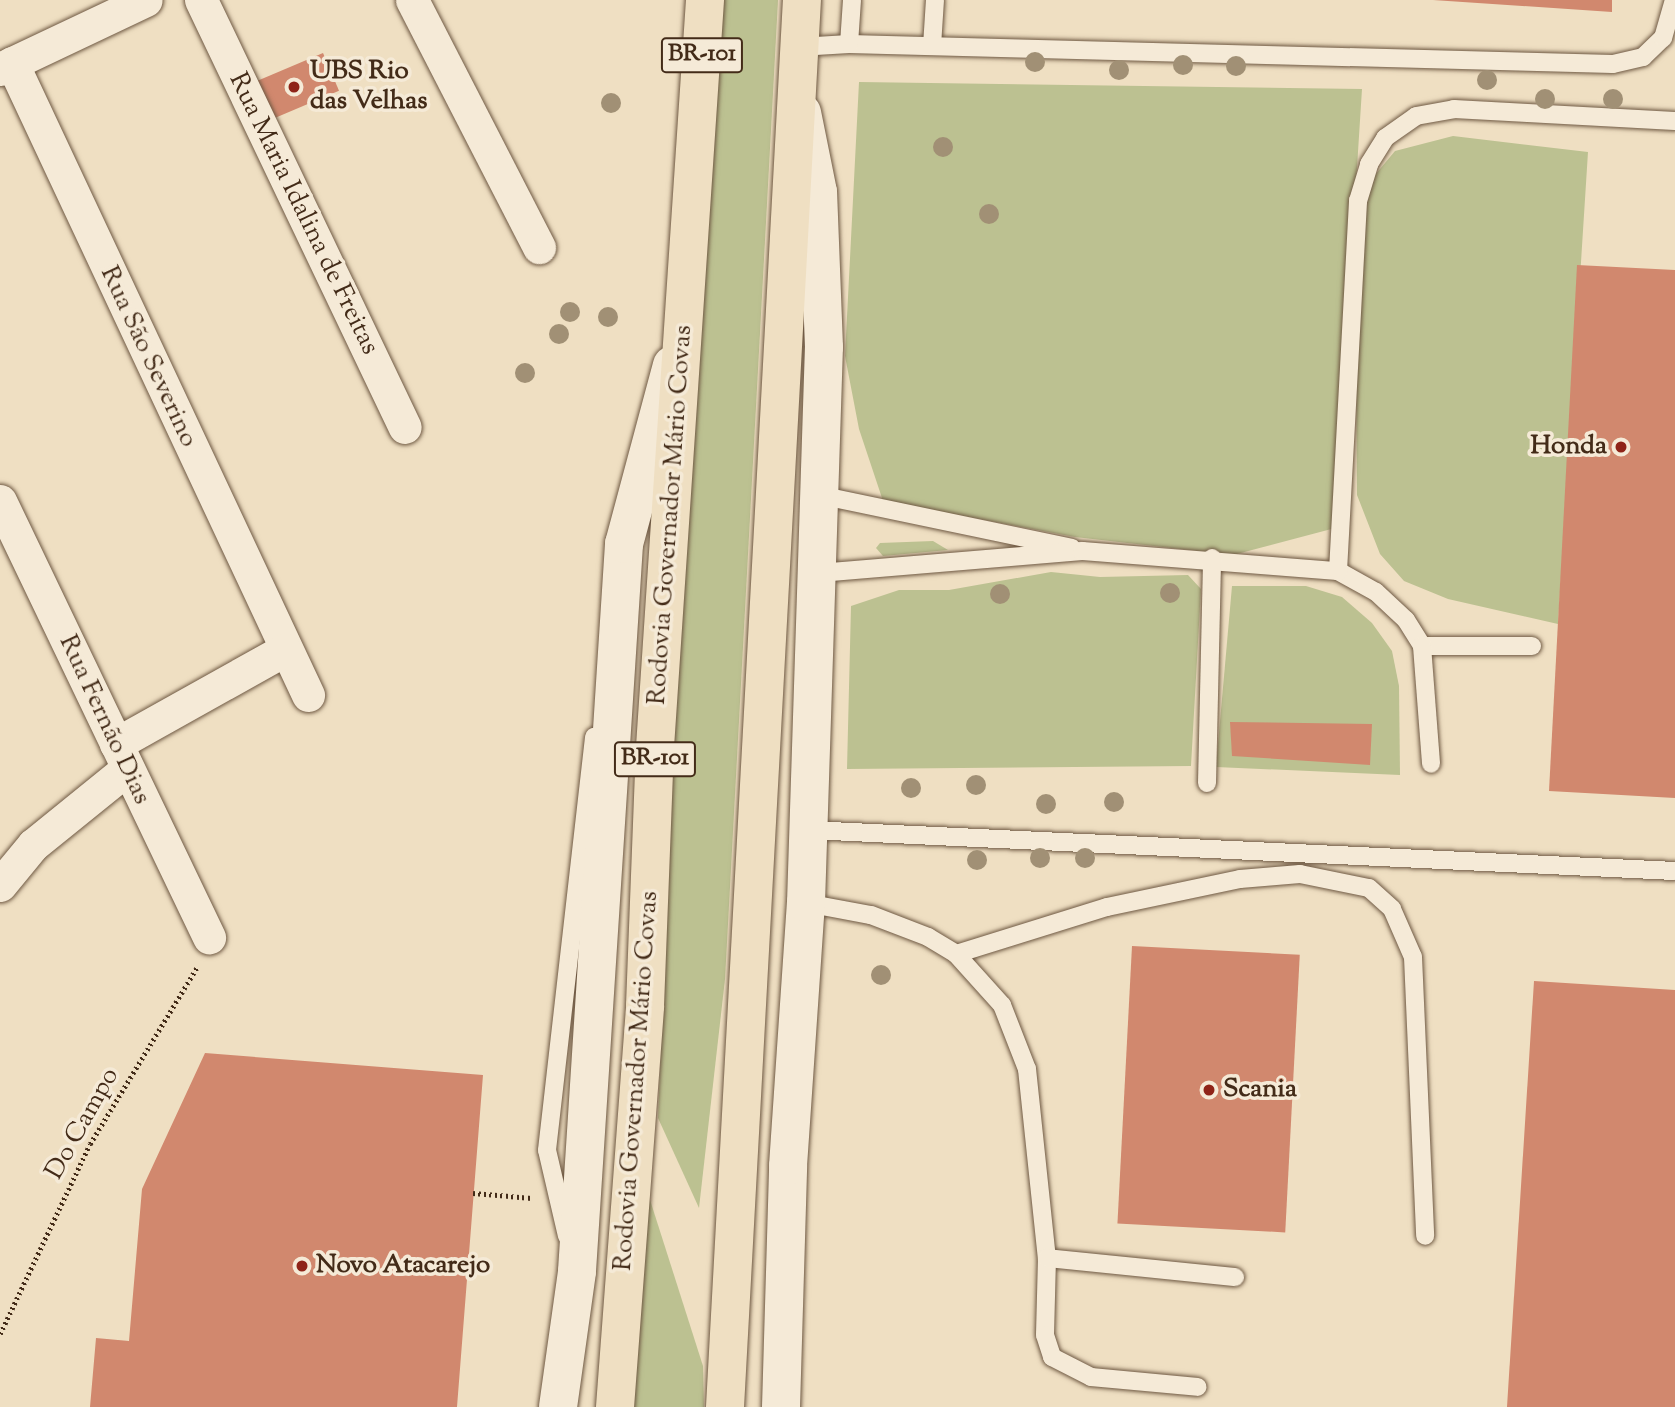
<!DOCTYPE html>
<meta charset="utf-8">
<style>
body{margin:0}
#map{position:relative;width:1675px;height:1407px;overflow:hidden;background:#efdfc2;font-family:"Sorts Mill Goudy",serif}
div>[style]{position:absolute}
.green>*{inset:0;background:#bcc191}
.building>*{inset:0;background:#d1886e;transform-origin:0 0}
.path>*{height:4.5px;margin-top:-2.25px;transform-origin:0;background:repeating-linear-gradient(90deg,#432b18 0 2px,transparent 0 5.5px)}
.roads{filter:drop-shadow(0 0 2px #6e5842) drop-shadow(0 0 2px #6e5842)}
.service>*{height:18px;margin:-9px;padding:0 9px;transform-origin:9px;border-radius:9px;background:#f5ead7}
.minor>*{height:33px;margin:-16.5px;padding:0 16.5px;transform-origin:16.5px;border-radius:16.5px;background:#f5ead7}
.secondary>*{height:38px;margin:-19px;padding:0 19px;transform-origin:19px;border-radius:19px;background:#f5ead7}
.trunk>*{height:38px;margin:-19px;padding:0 19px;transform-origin:19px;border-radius:19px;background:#efdfc2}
.trees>*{width:20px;height:20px;margin:-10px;border-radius:50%;background:#a19075}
.dots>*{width:19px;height:19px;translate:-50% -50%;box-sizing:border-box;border:4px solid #f5ead7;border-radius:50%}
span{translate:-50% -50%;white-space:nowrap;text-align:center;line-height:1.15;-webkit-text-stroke:7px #f5ead7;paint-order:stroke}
.shield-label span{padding:2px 5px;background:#f5ead7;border:2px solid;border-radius:5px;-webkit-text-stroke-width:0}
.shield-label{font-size:24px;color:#432b18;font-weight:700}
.poi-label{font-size:26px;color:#432b18;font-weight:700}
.left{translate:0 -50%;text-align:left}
.right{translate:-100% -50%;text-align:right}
.street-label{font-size:26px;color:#432b18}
</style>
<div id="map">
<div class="green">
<i style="clip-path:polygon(718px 0,778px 0,725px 979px,699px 1208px,658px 1118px,675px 706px)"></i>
<i style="clip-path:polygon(859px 82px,1362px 89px,1355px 199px,1395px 151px,1453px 136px,1588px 152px,1558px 624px,1448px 599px,1404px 581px,1380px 554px,1357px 495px,1355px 219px,1339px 527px,1233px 555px,1075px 537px,883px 501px,859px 429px,845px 356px)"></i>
<i style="clip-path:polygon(933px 541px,948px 550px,883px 556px,876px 548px,880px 543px)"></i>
<i style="clip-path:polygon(1051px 572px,1100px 577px,1188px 575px,1201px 589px,1191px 766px,847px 769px,851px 606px,899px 590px,949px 590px)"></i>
<i style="clip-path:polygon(1232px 586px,1306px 586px,1342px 597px,1372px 623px,1392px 651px,1399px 686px,1400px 775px,1216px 767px)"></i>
<i style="clip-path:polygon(644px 1181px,703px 1366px,704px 1407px,629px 1407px)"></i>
</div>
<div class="building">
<i style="clip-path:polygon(1433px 0,1612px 0,1612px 12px)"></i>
<i style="left:323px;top:53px;width:41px;height:80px;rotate:67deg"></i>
<i style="clip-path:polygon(1577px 265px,1675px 270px,1675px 798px,1549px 791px)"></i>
<i style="clip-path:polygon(1230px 722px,1372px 724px,1370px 765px,1232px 756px)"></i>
<i style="left:1132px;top:946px;width:168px;height:278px;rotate:3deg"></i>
<i style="clip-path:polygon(1534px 981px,1675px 990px,1675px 1407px,1507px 1407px)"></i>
<i style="clip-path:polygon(205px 1053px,483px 1075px,457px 1407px,90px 1407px,96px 1338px,129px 1341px,142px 1189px)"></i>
</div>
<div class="path">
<i style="left:473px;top:1193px;width:59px;rotate:4.8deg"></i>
<i style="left:0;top:1334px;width:210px;rotate:-64.7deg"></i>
<i style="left:90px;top:1144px;width:207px;rotate:-58.8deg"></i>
</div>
<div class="roads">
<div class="service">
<i style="left:849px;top:44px;width:764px;rotate:1.5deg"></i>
<i style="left:1613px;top:64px;width:31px;rotate:-13deg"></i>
<i style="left:1643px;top:57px;width:28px;rotate:-44deg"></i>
<i style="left:1663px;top:38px;width:40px;rotate:-74deg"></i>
<i style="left:932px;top:46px;width:46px;rotate:-86.3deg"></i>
<i style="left:799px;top:47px;width:50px;rotate:-3.4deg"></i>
<i style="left:849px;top:44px;width:44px;rotate:-86.1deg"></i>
<i style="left:819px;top:495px;width:258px;rotate:11.8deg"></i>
<i style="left:1338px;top:571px;width:43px;rotate:28.9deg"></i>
<i style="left:1376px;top:592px;width:41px;rotate:43deg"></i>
<i style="left:1406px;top:620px;width:31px;rotate:58deg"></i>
<i style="left:1422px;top:646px;width:110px"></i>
<i style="left:819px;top:573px;width:264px;rotate:-4.8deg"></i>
<i style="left:1082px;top:551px;width:257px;rotate:4.5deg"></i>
<i style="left:1338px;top:571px;width:371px;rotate:-86.9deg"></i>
<i style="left:1358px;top:201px;width:39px;rotate:-73deg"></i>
<i style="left:1369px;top:164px;width:31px;rotate:-58deg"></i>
<i style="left:1385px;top:138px;width:38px;rotate:-35deg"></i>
<i style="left:1416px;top:116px;width:39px;rotate:-10deg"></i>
<i style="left:1454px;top:109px;width:221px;rotate:3.1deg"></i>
<i style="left:1422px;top:646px;width:118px;rotate:85.6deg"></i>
<i style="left:1207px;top:783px;width:225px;rotate:-88.7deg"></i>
<i style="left:809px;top:830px;width:867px;rotate:2.71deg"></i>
<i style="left:806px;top:903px;width:66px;rotate:10.5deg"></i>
<i style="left:871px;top:915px;width:61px;rotate:21.1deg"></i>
<i style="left:928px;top:937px;width:33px;rotate:31deg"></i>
<i style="left:956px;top:954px;width:69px;rotate:48deg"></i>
<i style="left:1002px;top:1005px;width:69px;rotate:68.7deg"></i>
<i style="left:1027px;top:1069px;width:190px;rotate:84deg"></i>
<i style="left:1047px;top:1258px;width:77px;rotate:91.5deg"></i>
<i style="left:1045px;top:1335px;width:23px;rotate:72deg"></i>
<i style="left:1052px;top:1357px;width:44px;rotate:27.1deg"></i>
<i style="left:1091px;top:1377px;width:107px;rotate:5.3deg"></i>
<i style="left:956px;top:954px;width:158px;rotate:-17.3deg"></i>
<i style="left:1107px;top:907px;width:136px;rotate:-11.9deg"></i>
<i style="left:1240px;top:879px;width:60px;rotate:-4.8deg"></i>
<i style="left:1300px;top:874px;width:70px;rotate:11.5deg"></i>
<i style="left:1369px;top:888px;width:31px;rotate:42deg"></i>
<i style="left:1392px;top:909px;width:52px;rotate:66.4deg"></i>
<i style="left:1413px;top:957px;width:279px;rotate:87.5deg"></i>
<i style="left:567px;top:1236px;width:88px;rotate:-103.1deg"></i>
<i style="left:547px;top:1150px;width:416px;rotate:-83.5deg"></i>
<i style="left:1047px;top:1258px;width:189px;rotate:5.8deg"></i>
</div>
<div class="minor">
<i style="left:201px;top:0;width:473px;rotate:64.5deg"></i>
<i style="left:412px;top:0;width:278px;rotate:62.8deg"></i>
<i style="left:12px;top:63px;width:698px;rotate:64.9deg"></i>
<i style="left:0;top:69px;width:161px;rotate:-25.3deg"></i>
<i style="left:0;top:501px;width:484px;rotate:64.4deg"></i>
<i style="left:116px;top:744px;width:193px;rotate:-29.2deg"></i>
<i style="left:0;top:885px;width:52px;rotate:-50.5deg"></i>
<i style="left:33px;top:845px;width:121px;rotate:-39deg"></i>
</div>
<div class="secondary">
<i style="left:558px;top:1407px;width:137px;rotate:-82deg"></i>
<i style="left:577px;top:1271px;width:729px;rotate:-86.3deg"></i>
<i style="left:624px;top:544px;width:185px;rotate:-75deg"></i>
<i style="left:781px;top:1407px;width:241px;rotate:-88.3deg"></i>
<i style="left:788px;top:1166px;width:264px;rotate:-86.1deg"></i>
<i style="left:806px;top:903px;width:556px;rotate:-88.15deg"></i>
<i style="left:824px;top:347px;width:155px;rotate:-92.2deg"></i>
<i style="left:818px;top:192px;width:81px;rotate:-101.4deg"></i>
</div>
<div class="trunk">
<i style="left:615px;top:1407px;width:402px;rotate:-85.7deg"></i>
<i style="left:645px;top:1006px;width:259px;rotate:-87.8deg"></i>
<i style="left:655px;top:747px;width:749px;rotate:-86.17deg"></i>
<i style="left:725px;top:1407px;width:1409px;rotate:-86.87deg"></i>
</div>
</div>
<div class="trees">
<i style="left:1035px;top:62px"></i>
<i style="left:1183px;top:65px"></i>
<i style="left:1236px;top:66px"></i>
<i style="left:1119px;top:70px"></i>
<i style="left:1487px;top:80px"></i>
<i style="left:1545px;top:99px"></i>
<i style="left:1613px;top:99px"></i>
<i style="left:611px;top:103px"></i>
<i style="left:943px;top:147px"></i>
<i style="left:989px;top:214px"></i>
<i style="left:570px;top:312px"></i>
<i style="left:608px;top:317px"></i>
<i style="left:559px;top:334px"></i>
<i style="left:525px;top:373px"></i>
<i style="left:1170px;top:593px"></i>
<i style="left:1000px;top:594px"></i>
<i style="left:976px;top:785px"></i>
<i style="left:911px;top:788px"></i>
<i style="left:1114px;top:802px"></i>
<i style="left:1046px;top:804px"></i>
<i style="left:1040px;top:858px"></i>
<i style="left:1085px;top:858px"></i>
<i style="left:977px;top:860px"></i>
<i style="left:881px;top:975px"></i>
</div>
<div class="dots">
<i style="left:294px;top:87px;background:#8f2418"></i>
<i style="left:1621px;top:447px;background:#8f2418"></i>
<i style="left:1209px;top:1090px;background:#8f2418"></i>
<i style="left:302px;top:1266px;background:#8f2418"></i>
</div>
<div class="shield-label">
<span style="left:702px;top:55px">BR-101</span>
<span style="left:655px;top:759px">BR-101</span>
</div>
<div class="poi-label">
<span class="left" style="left:310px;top:87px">UBS Rio<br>das Velhas</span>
<span class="right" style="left:1607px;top:447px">Honda</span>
<span class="left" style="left:1223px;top:1090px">Scania</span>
<span class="left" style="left:316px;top:1266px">Novo Atacarejo</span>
</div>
<div class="street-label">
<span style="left:303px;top:214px;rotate:64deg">Rua Maria Idalina de Freitas</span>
<span style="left:148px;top:357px;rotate:65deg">Rua São Severino</span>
<span style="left:671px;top:515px;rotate:-86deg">Rodovia Governador Mário Covas</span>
<span style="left:104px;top:720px;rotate:65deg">Rua Fernão Dias</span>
<span style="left:637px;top:1081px;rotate:-86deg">Rodovia Governador Mário Covas</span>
<span style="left:83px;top:1124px;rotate:-61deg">Do Campo</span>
</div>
</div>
